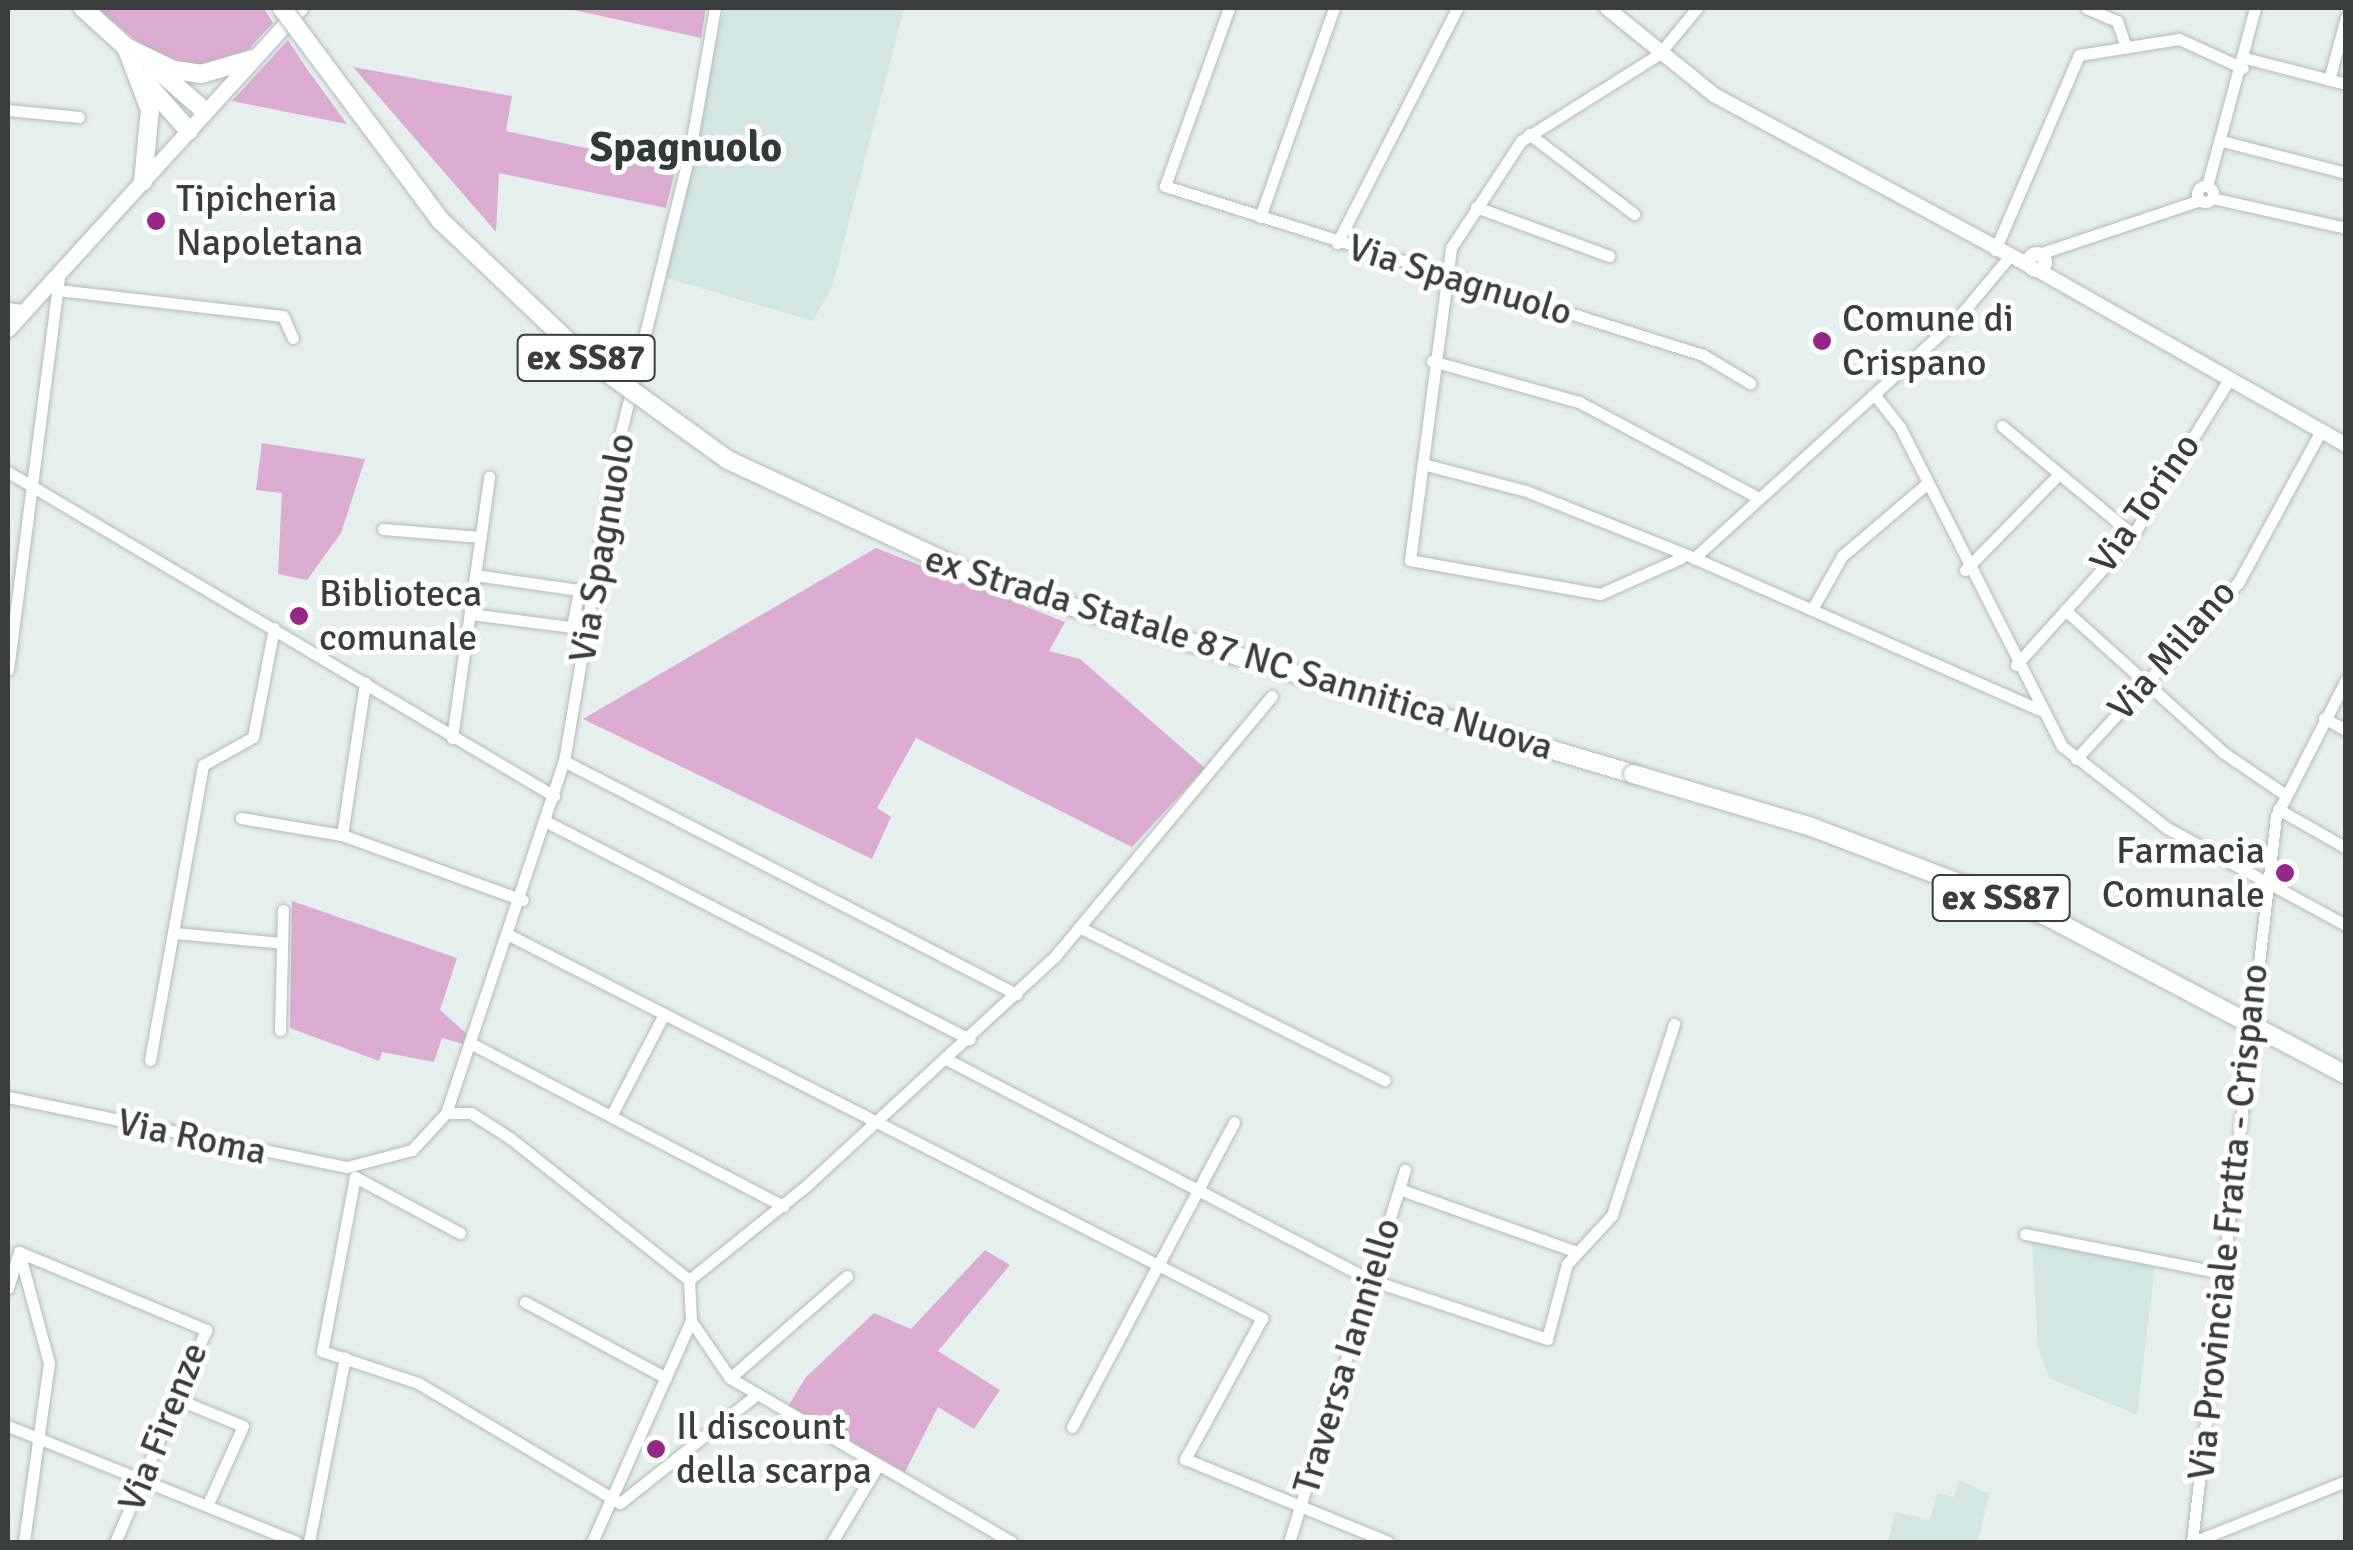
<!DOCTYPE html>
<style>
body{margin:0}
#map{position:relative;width:2353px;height:1550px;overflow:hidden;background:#e5efee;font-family:Signika,sans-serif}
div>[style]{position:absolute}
.built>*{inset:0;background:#d2e6e3}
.green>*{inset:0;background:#dcacd1}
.roads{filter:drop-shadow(0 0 2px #b1bbb9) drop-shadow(0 0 2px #b1bbb9)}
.minor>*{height:11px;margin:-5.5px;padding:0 5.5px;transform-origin:5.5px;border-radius:5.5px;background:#fff}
.minor>.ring{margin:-5.5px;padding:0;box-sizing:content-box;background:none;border:11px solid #fff;border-radius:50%}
.tertiary>*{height:14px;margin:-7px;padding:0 7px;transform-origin:7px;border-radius:7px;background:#fff}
.tertiary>.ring{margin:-7px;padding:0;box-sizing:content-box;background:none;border:14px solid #fff;border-radius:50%}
.secondary>*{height:15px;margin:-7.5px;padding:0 7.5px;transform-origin:7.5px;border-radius:7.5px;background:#fff}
.trunk>*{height:18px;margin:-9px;padding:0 9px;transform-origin:9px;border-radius:9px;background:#fff}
.bridges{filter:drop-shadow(0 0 2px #b1bbb9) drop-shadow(0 0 2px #b1bbb9)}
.trunk-bridge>*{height:18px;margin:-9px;padding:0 9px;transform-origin:9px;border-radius:9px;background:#fff}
.dots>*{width:28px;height:28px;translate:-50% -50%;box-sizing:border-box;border:5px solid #fff;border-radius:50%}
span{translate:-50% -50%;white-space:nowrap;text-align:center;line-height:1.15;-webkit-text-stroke:10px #fff;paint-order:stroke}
.shield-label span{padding:2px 8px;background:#fff;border:2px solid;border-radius:8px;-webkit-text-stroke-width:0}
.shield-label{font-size:35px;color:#393d3c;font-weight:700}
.poi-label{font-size:38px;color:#393d3c}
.left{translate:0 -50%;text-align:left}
.right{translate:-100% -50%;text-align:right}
.street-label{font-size:38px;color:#393d3c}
.quarter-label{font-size:42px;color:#323a39;font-weight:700}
.frame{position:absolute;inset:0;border:10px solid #393d3c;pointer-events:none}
</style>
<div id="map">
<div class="built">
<i style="clip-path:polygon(724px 8px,904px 8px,832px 287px,813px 321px,666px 278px)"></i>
<i style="clip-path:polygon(2032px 1241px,2155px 1265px,2137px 1415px,2049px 1378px,2038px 1348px)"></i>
<i style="clip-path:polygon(1959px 1480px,1989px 1494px,1978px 1542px,1888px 1542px,1895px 1512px,1930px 1520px,1937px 1493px,1954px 1497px)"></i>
</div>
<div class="green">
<i style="clip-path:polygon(96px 8px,264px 8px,273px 23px,244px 54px,192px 70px,166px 65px)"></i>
<i style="clip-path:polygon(565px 8px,706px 8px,701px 38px)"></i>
<i style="clip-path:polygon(288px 40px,307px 69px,347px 124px,232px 101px)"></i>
<i style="clip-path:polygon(353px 67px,512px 96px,506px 131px,676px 167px,666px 208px,499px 173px,496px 232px)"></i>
<i style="clip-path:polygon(262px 443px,365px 459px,341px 533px,307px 580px,278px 574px,282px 493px,256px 490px)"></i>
<i style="clip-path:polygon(876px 548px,1065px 622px,1049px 651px,1080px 659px,1205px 768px,1132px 847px,916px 738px,877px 808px,891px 817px,872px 859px,583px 719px)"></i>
<i style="clip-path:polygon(292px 901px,457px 958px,440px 1010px,467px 1034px,463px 1044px,442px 1038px,434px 1062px,382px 1052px,379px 1061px,290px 1028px)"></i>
<i style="clip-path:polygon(985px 1250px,1010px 1265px,938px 1351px,1000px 1390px,974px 1429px,938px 1407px,905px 1472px,787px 1408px,806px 1377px,874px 1313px,911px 1329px)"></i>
</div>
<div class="roads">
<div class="minor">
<i style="left:1229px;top:8px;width:189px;rotate:109.8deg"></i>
<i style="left:1165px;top:186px;width:564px;rotate:17.44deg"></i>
<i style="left:1703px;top:355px;width:55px;rotate:30.8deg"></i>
<i style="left:2086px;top:8px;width:34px;rotate:23deg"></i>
<i style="left:2117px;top:21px;width:28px;rotate:71deg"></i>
<i style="left:2245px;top:58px;width:104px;rotate:14.4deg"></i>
<i style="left:2329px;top:80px;width:65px;rotate:-74.9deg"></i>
<i style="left:8px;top:110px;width:71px;rotate:5.6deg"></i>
<i style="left:1529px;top:134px;width:132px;rotate:37.3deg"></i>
<i style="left:2222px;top:141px;width:128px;rotate:14.5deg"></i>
<i class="ring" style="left:2197px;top:186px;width:5px;height:5px"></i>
<i style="left:2207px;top:186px;width:184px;rotate:-74.9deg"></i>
<i style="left:2212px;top:198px;width:137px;rotate:12.6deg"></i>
<i style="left:1476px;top:207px;width:142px;rotate:20.2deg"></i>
<i style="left:1260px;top:217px;width:222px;rotate:-70.5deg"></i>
<i style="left:1337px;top:243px;width:264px;rotate:-62.9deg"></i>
<i style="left:1995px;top:250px;width:212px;rotate:-66.7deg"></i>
<i style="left:2079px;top:55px;width:101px;rotate:-9.1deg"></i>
<i style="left:2179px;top:39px;width:70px;rotate:24.4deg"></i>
<i style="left:2039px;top:254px;width:170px;rotate:-18.5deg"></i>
<i style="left:58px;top:290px;width:226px;rotate:6.6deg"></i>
<i style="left:283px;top:316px;width:24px;rotate:66deg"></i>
<i style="left:1432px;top:361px;width:153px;rotate:15.6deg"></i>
<i style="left:1579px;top:402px;width:204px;rotate:28.1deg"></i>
<i style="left:1874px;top:394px;width:42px;rotate:51.8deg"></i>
<i style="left:1900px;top:427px;width:358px;rotate:63.1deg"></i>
<i style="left:2062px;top:746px;width:133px;rotate:38deg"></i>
<i style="left:2167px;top:828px;width:204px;rotate:28.5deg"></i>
<i style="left:2002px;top:426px;width:170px;rotate:39.8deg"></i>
<i style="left:1423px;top:464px;width:106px;rotate:14.7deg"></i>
<i style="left:1526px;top:491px;width:181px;rotate:21.7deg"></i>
<i style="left:1694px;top:558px;width:355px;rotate:-42.3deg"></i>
<i style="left:1957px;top:319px;width:81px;rotate:-50deg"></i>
<i style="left:8px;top:472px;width:635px;rotate:30.69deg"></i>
<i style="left:383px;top:529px;width:98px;rotate:4.7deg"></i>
<i style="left:1681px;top:558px;width:89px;rotate:156deg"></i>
<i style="left:1600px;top:594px;width:193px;rotate:-169.9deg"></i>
<i style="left:1410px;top:560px;width:315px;rotate:-82.5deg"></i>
<i style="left:1451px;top:248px;width:128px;rotate:-56.8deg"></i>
<i style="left:1521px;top:141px;width:163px;rotate:-32.2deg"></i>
<i style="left:1659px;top:54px;width:60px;rotate:-50.4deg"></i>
<i style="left:1694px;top:558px;width:378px;rotate:23.7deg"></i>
<i style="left:1965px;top:570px;width:134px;rotate:-45.6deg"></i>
<i style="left:1815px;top:604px;width:55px;rotate:-60.6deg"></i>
<i style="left:1842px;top:556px;width:109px;rotate:-40.5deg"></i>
<i style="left:2065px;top:610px;width:214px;rotate:42deg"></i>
<i style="left:2224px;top:753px;width:73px;rotate:34.3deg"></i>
<i style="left:470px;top:614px;width:103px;rotate:7.3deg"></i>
<i style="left:572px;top:627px;width:38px;rotate:-79deg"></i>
<i style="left:579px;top:590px;width:105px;rotate:-171.8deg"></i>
<i style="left:2016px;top:665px;width:175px;rotate:-48deg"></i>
<i style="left:2133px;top:535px;width:181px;rotate:-58.3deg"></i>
<i style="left:8px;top:670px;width:401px;rotate:-82.6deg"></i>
<i style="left:2324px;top:718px;width:25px;rotate:29deg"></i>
<i style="left:452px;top:738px;width:264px;rotate:-81.9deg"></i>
<i style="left:2076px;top:759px;width:239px;rotate:-47.4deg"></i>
<i style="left:2238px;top:583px;width:173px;rotate:-61.4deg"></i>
<i style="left:564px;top:761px;width:509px;rotate:27.27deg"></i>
<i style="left:2278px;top:809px;width:78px;rotate:29.8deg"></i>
<i style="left:241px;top:818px;width:102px;rotate:9.6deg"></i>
<i style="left:342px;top:835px;width:192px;rotate:19.8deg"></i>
<i style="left:547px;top:822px;width:475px;rotate:27.2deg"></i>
<i style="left:342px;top:835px;width:154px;rotate:-81.4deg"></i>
<i style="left:1079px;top:927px;width:342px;rotate:26.6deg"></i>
<i style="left:175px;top:933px;width:107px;rotate:5.3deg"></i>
<i style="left:511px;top:936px;width:843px;rotate:26.96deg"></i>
<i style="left:1262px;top:1318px;width:161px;rotate:118.6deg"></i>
<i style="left:1185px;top:1459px;width:219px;rotate:22.2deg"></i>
<i style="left:280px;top:1030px;width:120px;rotate:-88.6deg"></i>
<i style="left:472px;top:1044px;width:351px;rotate:27.5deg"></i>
<i style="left:150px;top:1060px;width:300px;rotate:-79.8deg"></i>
<i style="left:203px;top:765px;width:57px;rotate:-29.2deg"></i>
<i style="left:253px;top:737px;width:111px;rotate:-79.1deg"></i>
<i style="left:948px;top:1060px;width:477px;rotate:27.5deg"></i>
<i style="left:1371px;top:1280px;width:186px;rotate:18.5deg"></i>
<i style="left:1547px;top:1339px;width:78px;rotate:-75.1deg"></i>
<i style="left:1567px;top:1264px;width:67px;rotate:-47.4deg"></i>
<i style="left:1612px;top:1215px;width:201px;rotate:-72deg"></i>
<i style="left:8px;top:1097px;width:346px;rotate:11.7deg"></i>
<i style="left:347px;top:1167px;width:67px;rotate:-14.7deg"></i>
<i style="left:412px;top:1150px;width:50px;rotate:-47.4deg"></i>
<i style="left:446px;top:1113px;width:371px;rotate:-71.5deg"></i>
<i style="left:564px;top:761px;width:313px;rotate:-80.4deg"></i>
<i style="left:616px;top:452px;width:310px;rotate:-76.2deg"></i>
<i style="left:690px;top:151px;width:145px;rotate:-80.1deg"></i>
<i style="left:446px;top:1113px;width:25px"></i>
<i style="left:471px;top:1113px;width:46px;rotate:32.7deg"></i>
<i style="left:510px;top:1138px;width:228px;rotate:38.4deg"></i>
<i style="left:612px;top:1114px;width:110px;rotate:-62.5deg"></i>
<i style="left:355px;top:1177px;width:177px;rotate:100.7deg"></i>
<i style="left:322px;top:1351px;width:101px;rotate:18.4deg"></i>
<i style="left:418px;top:1383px;width:235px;rotate:30.7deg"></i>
<i style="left:620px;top:1503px;width:174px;rotate:-38.5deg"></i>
<i style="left:355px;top:1177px;width:119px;rotate:28.1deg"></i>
<i style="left:1399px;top:1189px;width:189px;rotate:19.5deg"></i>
<i style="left:2025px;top:1234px;width:201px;rotate:11.2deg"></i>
<i style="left:19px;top:1252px;width:115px;rotate:74.9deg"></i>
<i style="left:49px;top:1363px;width:181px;rotate:98deg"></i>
<i style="left:689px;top:1280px;width:150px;rotate:-38.8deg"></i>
<i style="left:806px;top:1186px;width:340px;rotate:-42.7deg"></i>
<i style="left:1056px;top:955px;width:337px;rotate:-50.2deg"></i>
<i style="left:689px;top:1280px;width:41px;rotate:87.2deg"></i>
<i style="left:691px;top:1321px;width:69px;rotate:55.6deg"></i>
<i style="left:730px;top:1378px;width:326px;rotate:30.2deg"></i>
<i style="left:8px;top:1288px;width:38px;rotate:-73deg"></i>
<i style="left:19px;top:1252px;width:203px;rotate:22.6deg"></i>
<i style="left:206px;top:1330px;width:231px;rotate:113.2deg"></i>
<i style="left:525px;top:1302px;width:160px;rotate:28.3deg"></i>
<i style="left:730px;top:1378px;width:155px;rotate:-41.1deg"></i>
<i style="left:177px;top:1399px;width:71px;rotate:22.2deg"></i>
<i style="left:243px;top:1426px;width:85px;rotate:114.2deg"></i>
<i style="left:8px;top:1426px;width:310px;rotate:21.9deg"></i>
<i style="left:1072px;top:1427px;width:345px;rotate:-62deg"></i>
<i style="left:309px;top:1542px;width:188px;rotate:-79deg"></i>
<i style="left:592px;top:1542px;width:242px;rotate:-65.9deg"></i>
<i style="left:832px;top:1542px;width:87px;rotate:-59deg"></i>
<i style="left:1289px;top:1542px;width:390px;rotate:-72.7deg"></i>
<i style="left:2192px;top:1542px;width:731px;rotate:-83.4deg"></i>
<i style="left:2276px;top:816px;width:153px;rotate:-62.8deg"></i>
<i style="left:2193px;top:1542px;width:165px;rotate:-21.7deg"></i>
</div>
<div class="tertiary">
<i style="left:1607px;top:8px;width:138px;rotate:39.1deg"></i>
<i style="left:1714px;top:95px;width:358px;rotate:28.4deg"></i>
<i class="ring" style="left:2029px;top:254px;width:2px;height:2px"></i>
<i style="left:2038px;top:270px;width:354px;rotate:29.6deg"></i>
<i style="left:8px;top:310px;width:15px;rotate:8deg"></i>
</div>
<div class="secondary">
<i style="left:8px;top:329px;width:434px;rotate:-47.7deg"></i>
</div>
<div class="trunk">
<i style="left:83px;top:8px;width:58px;rotate:42.2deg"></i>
<i style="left:126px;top:47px;width:53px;rotate:25.6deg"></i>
<i style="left:174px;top:70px;width:27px;rotate:8deg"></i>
<i style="left:201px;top:74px;width:53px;rotate:-16.4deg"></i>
<i style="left:126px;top:47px;width:67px;rotate:69.1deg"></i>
<i style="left:150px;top:110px;width:72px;rotate:95.6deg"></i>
<i style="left:152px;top:65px;width:70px;rotate:41deg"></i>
<i style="left:143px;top:79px;width:69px;rotate:48.5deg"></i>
<i style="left:992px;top:583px;width:669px;rotate:16.59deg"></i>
</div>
</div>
<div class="bridges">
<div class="trunk-bridge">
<i style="left:282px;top:8px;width:266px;rotate:53.3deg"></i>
<i style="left:441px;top:221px;width:192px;rotate:43.5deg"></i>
<i style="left:580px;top:353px;width:183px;rotate:35.9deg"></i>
<i style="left:728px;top:460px;width:291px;rotate:25deg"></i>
<i style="left:1633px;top:774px;width:184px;rotate:16.5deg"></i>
<i style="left:1809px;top:826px;width:256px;rotate:20.8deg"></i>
<i style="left:2048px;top:917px;width:337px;rotate:27.9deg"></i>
</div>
</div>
<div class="dots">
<i style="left:156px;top:221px;background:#962787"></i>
<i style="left:1822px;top:341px;background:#962787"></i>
<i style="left:299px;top:616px;background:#962787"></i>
<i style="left:2285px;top:873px;background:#962787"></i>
<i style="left:656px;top:1449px;background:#962787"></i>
</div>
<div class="shield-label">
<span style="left:586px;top:358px">ex SS87</span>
<span style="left:2001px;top:898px">ex SS87</span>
</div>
<div class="poi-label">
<span class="left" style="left:176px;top:221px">Tipicheria<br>Napoletana</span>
<span class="left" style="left:1842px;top:341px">Comune di<br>Crispano</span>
<span class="left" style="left:319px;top:616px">Biblioteca<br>comunale</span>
<span class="right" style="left:2265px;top:873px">Farmacia<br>Comunale</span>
<span class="left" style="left:676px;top:1449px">Il discount<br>della scarpa</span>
</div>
<div class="street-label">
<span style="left:1460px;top:280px;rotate:17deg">Via Spagnuolo</span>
<span style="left:2145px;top:503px;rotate:-55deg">Via Torino</span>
<span style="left:602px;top:548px;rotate:-80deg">Via Spagnuolo</span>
<span style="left:2172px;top:650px;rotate:-49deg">Via Milano</span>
<span style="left:1239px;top:653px;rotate:17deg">ex Strada Statale 87 NC Sannitica Nuova</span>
<span style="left:192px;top:1137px;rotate:12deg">Via Roma</span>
<span style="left:2228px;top:1222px;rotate:-84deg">Via Provinciale Fratta - Crispano</span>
<span style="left:1347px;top:1356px;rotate:-73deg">Traversa Ianniello</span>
<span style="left:163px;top:1427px;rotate:-68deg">Via Firenze</span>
</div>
<div class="quarter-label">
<span style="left:686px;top:148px">Spagnuolo</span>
</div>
<div class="frame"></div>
</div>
